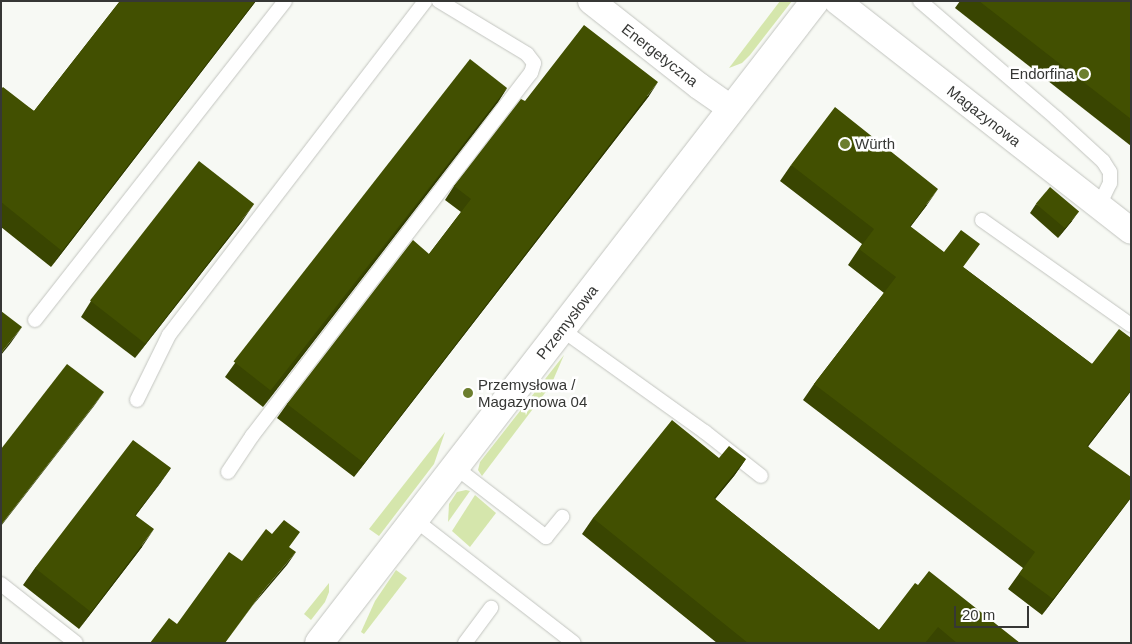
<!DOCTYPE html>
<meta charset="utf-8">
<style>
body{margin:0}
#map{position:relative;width:1132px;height:644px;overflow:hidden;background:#f7f9f4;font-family:Helvetica,sans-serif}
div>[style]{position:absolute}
.green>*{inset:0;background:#d5e6ac}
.roads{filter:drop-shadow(0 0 1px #c2c4bf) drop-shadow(0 0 1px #c2c4bf)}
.service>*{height:14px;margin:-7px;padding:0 7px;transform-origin:7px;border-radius:7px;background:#fff}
.minor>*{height:26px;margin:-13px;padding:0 13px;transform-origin:13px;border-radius:13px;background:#fff}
.tertiary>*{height:28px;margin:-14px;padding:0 14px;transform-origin:14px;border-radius:14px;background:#fff}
.wall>*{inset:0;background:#394501}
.shaded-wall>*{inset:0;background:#2e3801}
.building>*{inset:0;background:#425001;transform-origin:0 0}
.dots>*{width:14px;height:14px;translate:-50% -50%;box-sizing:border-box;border:2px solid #fff;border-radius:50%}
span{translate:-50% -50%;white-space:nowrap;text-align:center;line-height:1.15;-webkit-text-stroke:5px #fff;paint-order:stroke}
.street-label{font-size:15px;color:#363735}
.poi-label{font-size:15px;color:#363735}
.right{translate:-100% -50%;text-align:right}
.left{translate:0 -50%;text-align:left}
.frame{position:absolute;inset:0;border:2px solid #363735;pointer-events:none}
.scale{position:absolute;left:954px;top:606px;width:75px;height:22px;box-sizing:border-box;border:2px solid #363735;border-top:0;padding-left:6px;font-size:15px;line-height:18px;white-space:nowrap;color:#363735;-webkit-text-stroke:4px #fff;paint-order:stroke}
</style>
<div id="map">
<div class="green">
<i style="clip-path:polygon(780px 1px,792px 1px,750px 55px,742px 63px,729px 68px)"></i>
<i style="clip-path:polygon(564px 355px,551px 385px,482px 476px,478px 470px,480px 462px)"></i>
<i style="clip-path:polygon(445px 432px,434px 464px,379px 536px,369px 529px)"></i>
<i style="clip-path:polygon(466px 490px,470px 491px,448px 522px,449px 504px,457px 492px)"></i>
<i style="clip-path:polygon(475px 495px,496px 513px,470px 547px,452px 531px)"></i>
<i style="clip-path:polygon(396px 570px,407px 578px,364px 634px,361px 632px,375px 601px)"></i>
<i style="clip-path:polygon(329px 583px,329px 592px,325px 602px,311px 620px,304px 614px)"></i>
</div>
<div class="roads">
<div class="service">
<i style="left:920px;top:1px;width:179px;rotate:40.7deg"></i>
<i style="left:1056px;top:118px;width:64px;rotate:42.5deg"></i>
<i style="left:1103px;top:161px;width:13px;rotate:58deg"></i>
<i style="left:1110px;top:172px;width:11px;rotate:90deg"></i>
<i style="left:1110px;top:183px;width:25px;rotate:116deg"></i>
<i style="left:982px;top:220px;width:182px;rotate:35.2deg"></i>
<i style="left:35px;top:320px;width:405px;rotate:-51.9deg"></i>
<i style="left:561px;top:329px;width:177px;rotate:35.6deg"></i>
<i style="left:705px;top:432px;width:71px;rotate:38.2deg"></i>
<i style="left:137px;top:400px;width:72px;rotate:-63.8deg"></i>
<i style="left:169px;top:335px;width:421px;rotate:-52.5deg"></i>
<i style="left:455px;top:467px;width:115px;rotate:37.6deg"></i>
<i style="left:546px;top:537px;width:26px;rotate:-51deg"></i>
<i style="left:228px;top:472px;width:43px;rotate:-56.3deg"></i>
<i style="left:252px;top:436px;width:458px;rotate:-52.5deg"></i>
<i style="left:531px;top:73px;width:10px;rotate:-73deg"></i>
<i style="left:534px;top:63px;width:11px;rotate:-128deg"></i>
<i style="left:527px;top:54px;width:103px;rotate:-148.9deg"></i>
<i style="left:414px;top:519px;width:202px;rotate:37.8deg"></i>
<i style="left:1px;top:584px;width:95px;rotate:38.2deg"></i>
<i style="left:465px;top:643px;width:44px;rotate:-53.4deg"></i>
</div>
<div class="minor">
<i style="left:591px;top:1px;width:137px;rotate:38.2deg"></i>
<i style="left:699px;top:86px;width:39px;rotate:35deg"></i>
<i style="left:837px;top:1px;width:373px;rotate:38deg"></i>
</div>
<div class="tertiary">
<i style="left:319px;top:643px;width:811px;rotate:-52.31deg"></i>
</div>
</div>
<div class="wall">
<i style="clip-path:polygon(120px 1px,256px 1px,51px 267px,1px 227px,1px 89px,34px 111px)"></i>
<i style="clip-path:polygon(960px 1px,1131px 1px,1131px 146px,955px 8px)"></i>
<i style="clip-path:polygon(507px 88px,498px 102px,263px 407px,225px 377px,235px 363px)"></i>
<i style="clip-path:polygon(649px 96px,354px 477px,277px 418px,287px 404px,429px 254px,461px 212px,445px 200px,454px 186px,525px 101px)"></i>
<i style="clip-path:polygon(791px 165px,927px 205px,910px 227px,1092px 364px,1131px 338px,1131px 391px,1088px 446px,1131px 498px,1042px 615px,1008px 589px,1023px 568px,803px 400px,814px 384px,884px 293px,848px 265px,862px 244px,780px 181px)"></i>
<i style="clip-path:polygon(1036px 204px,1072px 221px,1058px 238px,1030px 213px)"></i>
<i style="clip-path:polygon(243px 220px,135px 358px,81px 317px,91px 301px)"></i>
<i style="clip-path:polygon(746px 459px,734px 476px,715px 499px,879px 630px,918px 585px,1020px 643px,717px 643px,582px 534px,593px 518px)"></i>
<i style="clip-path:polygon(171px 468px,136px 515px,142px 547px,79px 629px,23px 585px,35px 568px)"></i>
</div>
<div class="shaded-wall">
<i style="clip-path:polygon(255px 1px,256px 1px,51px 267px,62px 251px)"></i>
<i style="clip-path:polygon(658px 82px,649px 96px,354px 477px,364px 463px)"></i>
<i style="clip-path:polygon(507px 88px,498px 102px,263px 407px,273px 393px)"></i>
<i style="clip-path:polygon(938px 189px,927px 205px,899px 242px,910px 226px)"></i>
<i style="clip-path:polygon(254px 204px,243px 220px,135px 358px,146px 343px)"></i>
<i style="clip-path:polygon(1079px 211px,1072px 221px,1058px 238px,1065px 228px)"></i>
<i style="clip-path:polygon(22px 327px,10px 344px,1px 355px,1px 353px)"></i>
<i style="clip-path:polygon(1131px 390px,1131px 391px,1076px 462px,1087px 446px)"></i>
<i style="clip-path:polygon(104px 392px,94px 406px,1px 526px,1px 525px)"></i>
<i style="clip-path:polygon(746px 459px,734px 476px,702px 515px,714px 498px)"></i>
<i style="clip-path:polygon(171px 468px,159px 485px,123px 532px,135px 515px)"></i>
<i style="clip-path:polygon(1131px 497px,1129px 500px,1042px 615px,1053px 599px)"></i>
<i style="clip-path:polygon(154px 529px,142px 547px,79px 629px,91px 612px)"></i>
<i style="clip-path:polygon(296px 552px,287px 565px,253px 605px,225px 643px,263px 591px)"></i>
</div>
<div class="building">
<i style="clip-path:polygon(120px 1px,255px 1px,62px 251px,1px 202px,1px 89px,3px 87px,34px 111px)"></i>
<i style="clip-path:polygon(979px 1px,1131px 1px,1131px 119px)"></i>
<i style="clip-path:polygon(584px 25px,658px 82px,364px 463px,287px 404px,413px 240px,429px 254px,471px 199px,454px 186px,521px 99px,525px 101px)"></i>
<i style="left:470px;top:59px;width:47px;height:384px;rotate:38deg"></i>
<i style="clip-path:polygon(835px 107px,938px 189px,910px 226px,944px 252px,961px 230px,980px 244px,963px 267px,1092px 364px,1119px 329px,1131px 338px,1131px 390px,1087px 446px,1131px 477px,1131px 497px,1053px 599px,1019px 574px,1035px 552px,814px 384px,896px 277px,859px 249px,874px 229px,791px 165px)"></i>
<i style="left:199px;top:161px;width:70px;height:177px;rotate:38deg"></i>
<i style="left:1050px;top:187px;width:38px;height:22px;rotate:40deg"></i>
<i style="clip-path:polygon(1px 311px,22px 327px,1px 353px)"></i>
<i style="clip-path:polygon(67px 364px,104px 392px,1px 525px,1px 449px)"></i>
<i style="clip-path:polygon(672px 420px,719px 458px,729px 446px,746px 459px,714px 498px,879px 630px,915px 583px,918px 585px,929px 571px,1020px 643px,957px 643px,938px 627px,925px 643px,748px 643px,593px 518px)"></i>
<i style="clip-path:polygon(133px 440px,171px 468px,135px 515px,154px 529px,91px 612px,35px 568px)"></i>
<i style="clip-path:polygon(284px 520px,300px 532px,289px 547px,296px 552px,263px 591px,225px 643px,150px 643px,169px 618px,177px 624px,229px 552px,242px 561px,266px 529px,272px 534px)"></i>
</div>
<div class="dots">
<i style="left:1084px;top:74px;background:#6c7e2e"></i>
<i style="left:845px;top:144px;background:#6c7e2e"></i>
<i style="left:468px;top:393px;background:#6c7e2e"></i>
</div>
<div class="street-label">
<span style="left:660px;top:55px;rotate:38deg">Energetyczna</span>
<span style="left:984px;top:116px;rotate:38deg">Magazynowa</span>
<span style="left:567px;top:322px;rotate:-52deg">Przemysłowa</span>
</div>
<div class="poi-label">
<span class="right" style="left:1074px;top:74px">Endorfina</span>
<span class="left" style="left:855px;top:144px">Würth</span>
<span class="left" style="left:478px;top:393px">Przemysłowa /<br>Magazynowa 04</span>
</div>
<div class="frame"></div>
<div class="scale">20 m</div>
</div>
